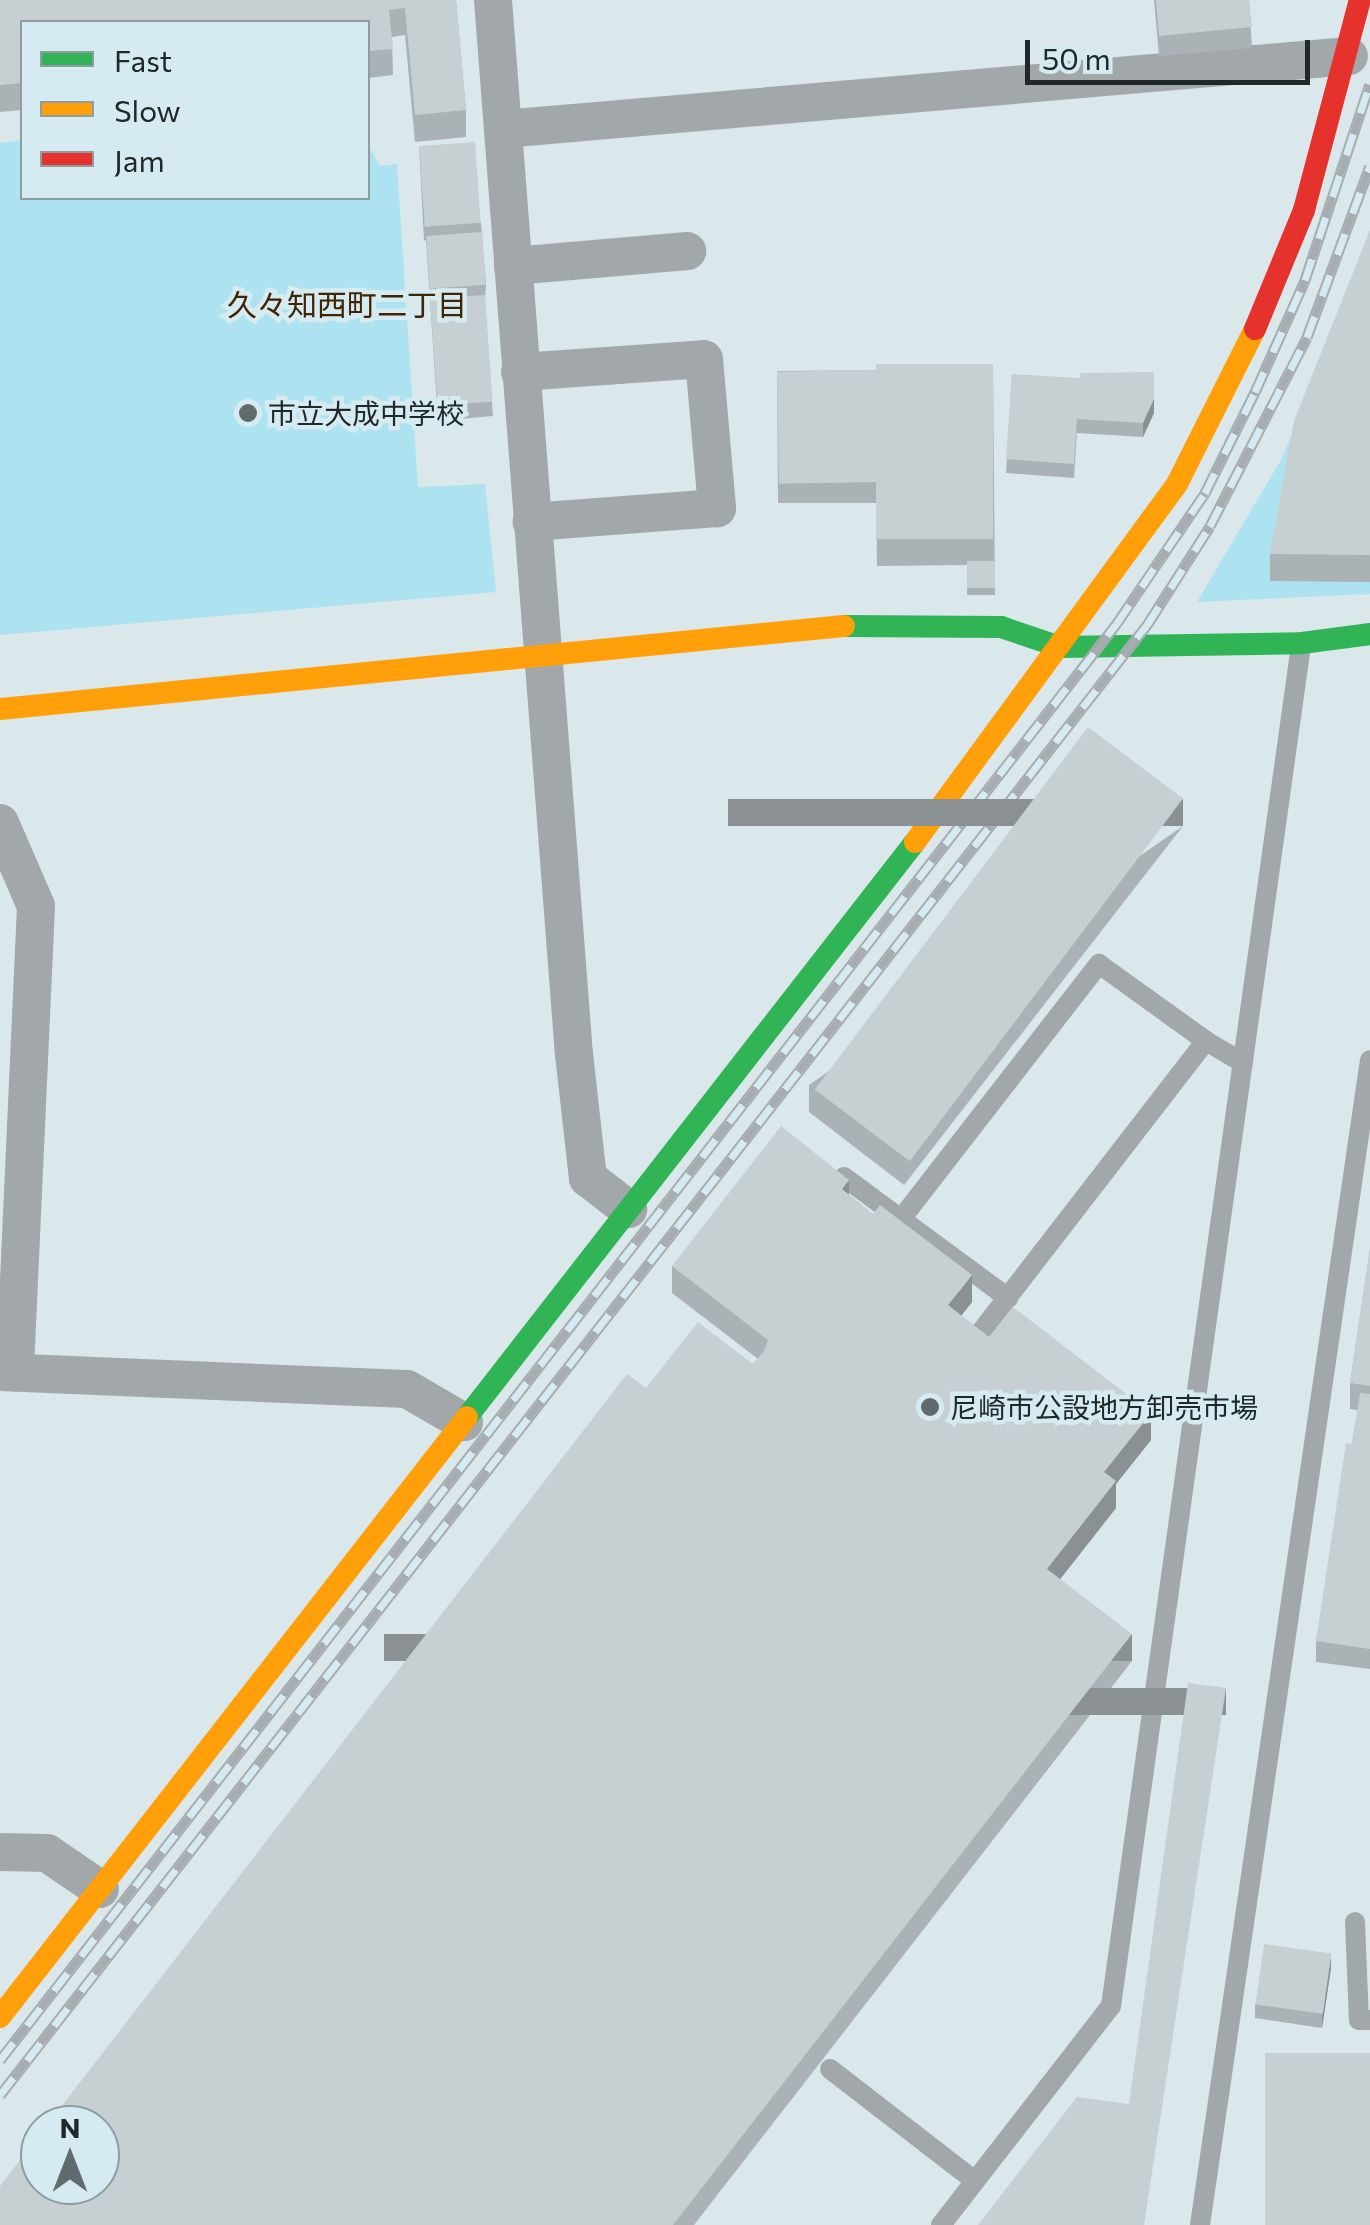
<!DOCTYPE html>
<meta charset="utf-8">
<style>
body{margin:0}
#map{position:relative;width:1370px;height:2225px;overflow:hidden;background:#dbe8eb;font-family:Commissioner,"Noto Sans JP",sans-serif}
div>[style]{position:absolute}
.green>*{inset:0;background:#ade2f0}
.lane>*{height:20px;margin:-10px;padding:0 10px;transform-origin:10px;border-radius:10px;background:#a2a7aa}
.street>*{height:38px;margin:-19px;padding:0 19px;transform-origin:19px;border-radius:19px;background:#a2a7aa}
.fast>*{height:22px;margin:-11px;padding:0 11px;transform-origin:11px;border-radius:11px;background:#30b455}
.slow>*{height:22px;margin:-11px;padding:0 11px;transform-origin:11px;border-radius:11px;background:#ff9f0a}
.jam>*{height:22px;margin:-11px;padding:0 11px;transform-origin:11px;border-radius:11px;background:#e5322d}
.rail>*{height:11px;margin-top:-5.5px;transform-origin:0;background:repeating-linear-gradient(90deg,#d5ebf1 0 22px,#a6acaf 0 44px);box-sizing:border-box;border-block:2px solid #a6acaf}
.wall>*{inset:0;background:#aab2b5}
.shaded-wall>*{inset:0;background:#8b9193;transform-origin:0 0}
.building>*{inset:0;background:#c6cfd2;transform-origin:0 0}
.dots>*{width:28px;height:28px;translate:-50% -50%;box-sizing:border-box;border:5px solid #d5ebf1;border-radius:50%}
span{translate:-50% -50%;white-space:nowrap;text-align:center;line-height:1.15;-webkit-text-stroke:9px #d5ebf1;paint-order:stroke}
.poi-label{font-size:28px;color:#20282a}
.left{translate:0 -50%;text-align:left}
.neighbourhood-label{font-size:30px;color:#402505}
.legend{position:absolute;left:20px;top:20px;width:350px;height:180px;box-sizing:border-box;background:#d5ebf1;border:2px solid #8d9da1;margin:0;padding:12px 18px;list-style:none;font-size:30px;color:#20282a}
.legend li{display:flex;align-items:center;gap:20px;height:50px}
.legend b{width:50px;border:2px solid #8d9da1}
.north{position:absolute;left:20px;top:2105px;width:100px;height:100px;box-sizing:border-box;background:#d5ebf1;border:2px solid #8d9da1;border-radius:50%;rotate:0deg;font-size:28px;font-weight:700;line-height:40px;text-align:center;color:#20282a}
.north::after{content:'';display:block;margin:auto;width:35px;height:45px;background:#616b6e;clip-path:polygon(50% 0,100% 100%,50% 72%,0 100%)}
.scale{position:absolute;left:1025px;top:40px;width:285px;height:45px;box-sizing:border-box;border:5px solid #20282a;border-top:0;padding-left:12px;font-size:30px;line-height:35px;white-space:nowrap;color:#20282a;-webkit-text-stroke:8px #d5ebf1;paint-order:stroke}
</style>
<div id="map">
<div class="green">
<i style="clip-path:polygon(22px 140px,22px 198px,368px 198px,368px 145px,380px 166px,397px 164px,418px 487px,485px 484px,496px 592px,0 635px,0 143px)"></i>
<i style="clip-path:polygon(1370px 248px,1370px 594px,1197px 602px,1282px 458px)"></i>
</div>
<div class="lane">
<i style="left:844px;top:1177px;width:204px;rotate:36.4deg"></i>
<i style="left:901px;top:1219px;width:323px;rotate:-52.2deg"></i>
<i style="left:1099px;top:964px;width:132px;rotate:35.7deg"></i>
<i style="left:973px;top:1342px;width:381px;rotate:-52.3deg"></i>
<i style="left:1206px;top:1041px;width:43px;rotate:30.7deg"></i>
<i style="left:1355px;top:1922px;width:98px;rotate:87.7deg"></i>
<i style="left:1359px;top:2020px;width:11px"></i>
<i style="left:830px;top:2069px;width:183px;rotate:37.7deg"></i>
<i style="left:941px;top:2225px;width:277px;rotate:-52.2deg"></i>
<i style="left:1111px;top:2006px;width:1374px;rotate:-82.05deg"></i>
<i style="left:1200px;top:2225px;width:1177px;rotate:-81.7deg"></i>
</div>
<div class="street">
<i style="left:493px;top:0;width:1057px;rotate:85.61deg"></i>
<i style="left:574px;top:1054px;width:125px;rotate:83.6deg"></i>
<i style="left:588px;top:1178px;width:51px;rotate:37.8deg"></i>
<i style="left:503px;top:129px;width:849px;rotate:-4.93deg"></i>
<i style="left:513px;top:266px;width:175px;rotate:-4.9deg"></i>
<i style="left:520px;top:372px;width:184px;rotate:-4deg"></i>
<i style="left:704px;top:359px;width:150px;rotate:85deg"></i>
<i style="left:717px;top:508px;width:186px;rotate:175.7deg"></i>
<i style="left:0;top:823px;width:90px;rotate:66.6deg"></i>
<i style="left:36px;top:906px;width:467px;rotate:92.6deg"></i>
<i style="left:0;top:1372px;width:407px;rotate:2.4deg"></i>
<i style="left:407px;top:1389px;width:66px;rotate:30.1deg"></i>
<i style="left:0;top:1852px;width:47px;rotate:1.2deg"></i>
<i style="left:47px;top:1853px;width:64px;rotate:34.2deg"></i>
</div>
<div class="fast">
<i style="left:844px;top:626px;width:157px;rotate:0.4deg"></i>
<i style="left:1001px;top:627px;width:62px;rotate:18.7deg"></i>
<i style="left:1060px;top:647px;width:242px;rotate:-0.9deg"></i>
<i style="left:1302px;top:643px;width:69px;rotate:-7.5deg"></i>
<i style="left:467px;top:1417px;width:729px;rotate:-52.08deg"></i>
</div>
<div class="slow">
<i style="left:0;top:709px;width:848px;rotate:-5.62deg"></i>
<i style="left:915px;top:842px;width:444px;rotate:-53.8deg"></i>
<i style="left:1177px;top:484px;width:174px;rotate:-63.3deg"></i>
<i style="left:0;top:2017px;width:760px;rotate:-52.11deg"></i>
</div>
<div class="jam">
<i style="left:1255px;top:329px;width:129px;rotate:-67.6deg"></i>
<i style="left:1304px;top:210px;width:217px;rotate:-75.1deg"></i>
</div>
<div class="rail">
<i style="left:0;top:2060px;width:1820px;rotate:-52.14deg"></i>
<i style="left:1117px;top:623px;width:157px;rotate:-55.9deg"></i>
<i style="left:1205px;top:493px;width:113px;rotate:-63.7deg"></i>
<i style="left:1255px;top:392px;width:123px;rotate:-65.9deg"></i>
<i style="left:1305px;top:280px;width:206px;rotate:-71.7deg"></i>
<i style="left:0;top:2095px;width:1865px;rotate:-52.04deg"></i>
<i style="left:1147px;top:625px;width:117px;rotate:-57.5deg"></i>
<i style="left:1210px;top:526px;width:212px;rotate:-62.8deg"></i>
<i style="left:1307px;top:337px;width:182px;rotate:-69.8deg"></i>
</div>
<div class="wall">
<i style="clip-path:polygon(0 0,456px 0,466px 110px,466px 137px,415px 142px,405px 35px,392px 37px,393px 75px,368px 78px,368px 22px,22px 22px,22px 110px,0 112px)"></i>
<i style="clip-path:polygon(1154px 0,1249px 0,1252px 48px,1159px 56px)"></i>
<i style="clip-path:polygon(419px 146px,481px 223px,486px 285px,485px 300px,493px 416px,438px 421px,426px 240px,424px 241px)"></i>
<i style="clip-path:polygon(1370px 230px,1370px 582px,1270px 581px,1270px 554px)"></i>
<i style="clip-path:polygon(993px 364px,995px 595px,967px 595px,967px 565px,877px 566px,876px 463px,877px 503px,778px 503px,777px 371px,876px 370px)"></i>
<i style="clip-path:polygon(1012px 374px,1154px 413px,1143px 437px,1077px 433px,1074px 478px,1006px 473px)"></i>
<i style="clip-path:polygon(1183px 826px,904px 1185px,809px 1112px,809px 1085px)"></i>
<i style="clip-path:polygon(849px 1195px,972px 1302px,961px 1316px,989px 1337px,1151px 1440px,1116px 1484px,1116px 1508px,1060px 1579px,1132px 1661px,694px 2225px,0 2225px,646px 1388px,753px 1364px,758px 1359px,672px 1293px,672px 1266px)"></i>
<i style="clip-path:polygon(1370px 1249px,1370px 1669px,1316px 1662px,1316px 1641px,1358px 1410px,1350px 1409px,1350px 1383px)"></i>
<i style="clip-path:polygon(1331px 1968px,1322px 2028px,1255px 2018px,1255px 2004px)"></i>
</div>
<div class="shaded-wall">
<i style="clip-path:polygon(1154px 398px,1154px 413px,1143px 437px,1143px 423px)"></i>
<i style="left:1183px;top:799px;width:27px;height:455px;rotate:90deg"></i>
<i style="clip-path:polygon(849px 1180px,849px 1206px,842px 1189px)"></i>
<i style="clip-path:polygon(972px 1275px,972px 1302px,948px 1332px,948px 1305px)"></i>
<i style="clip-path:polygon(1151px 1413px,1151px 1440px,1116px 1484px,1116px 1508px,1047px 1596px,1047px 1569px,1104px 1472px)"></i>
<i style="left:1132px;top:1634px;width:27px;height:748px;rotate:90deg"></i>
<i style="left:1226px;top:1688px;width:27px;height:543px;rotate:90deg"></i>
<i style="clip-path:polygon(1331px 1954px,1331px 1968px,1322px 2028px,1322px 2014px)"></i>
</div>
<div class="building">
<i style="clip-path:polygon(0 0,456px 0,466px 110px,415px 115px,405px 8px,389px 10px,393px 49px,368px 51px,368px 22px,22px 22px,22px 83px,0 85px)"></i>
<i style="clip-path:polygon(1156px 0,1249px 0,1252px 27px,1159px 36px)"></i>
<i style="left:475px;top:142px;width:81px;height:56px;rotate:86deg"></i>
<i style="clip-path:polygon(1370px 230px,1370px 555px,1270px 554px,1294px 421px)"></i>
<i style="left:482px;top:232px;width:53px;height:56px;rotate:86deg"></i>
<i style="left:485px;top:295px;width:107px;height:55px;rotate:86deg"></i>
<i style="left:993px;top:364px;width:175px;height:117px;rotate:90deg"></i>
<i style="left:876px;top:370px;width:112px;height:99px;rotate:89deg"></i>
<i style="clip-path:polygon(1154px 372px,1154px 398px,1143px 423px,1077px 419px,1074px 464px,1006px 459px,1012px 374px,1080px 378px,1080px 373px)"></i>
<i style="left:967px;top:561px;width:28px;height:27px"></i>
<i style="left:1088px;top:727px;width:119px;height:454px;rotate:37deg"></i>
<i style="clip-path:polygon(781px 1126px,849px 1180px,842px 1189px,873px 1214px,880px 1205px,972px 1275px,948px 1305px,989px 1337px,1013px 1307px,1151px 1413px,1104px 1472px,1116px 1481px,1047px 1569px,1132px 1634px,673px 2225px,0 2225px,0 2186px,40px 2134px,40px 2185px,100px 2185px,100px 2125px,47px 2125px,627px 1374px,646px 1388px,698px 1322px,753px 1364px,764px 1351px,768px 1340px,672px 1266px)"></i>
<i style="clip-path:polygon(1370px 1249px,1370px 1386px,1350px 1383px)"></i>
<i style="clip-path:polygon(1360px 1393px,1370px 1394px,1370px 1649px,1316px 1641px,1346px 1443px,1352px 1444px)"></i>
<i style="clip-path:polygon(1188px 1683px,1226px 1688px,1144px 2225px,978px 2225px,1077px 2097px,1129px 2104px)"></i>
<i style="left:1264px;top:1944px;width:68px;height:61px;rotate:8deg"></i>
<i style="left:1265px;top:2053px;width:105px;height:172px"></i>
</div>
<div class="dots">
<i style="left:248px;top:413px;background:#616b6e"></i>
<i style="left:930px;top:1407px;background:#616b6e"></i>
</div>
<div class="poi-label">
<span class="left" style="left:268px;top:413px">市立大成中学校</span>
<span class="left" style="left:950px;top:1407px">尼崎市公設地方卸売市場</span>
</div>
<div class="neighbourhood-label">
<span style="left:347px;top:304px">久々知西町二丁目</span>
</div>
<ul class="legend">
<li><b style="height:12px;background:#30b455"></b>Fast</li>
<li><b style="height:12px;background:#ff9f0a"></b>Slow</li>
<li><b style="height:12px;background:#e5322d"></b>Jam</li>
</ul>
<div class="north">N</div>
<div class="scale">50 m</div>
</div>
